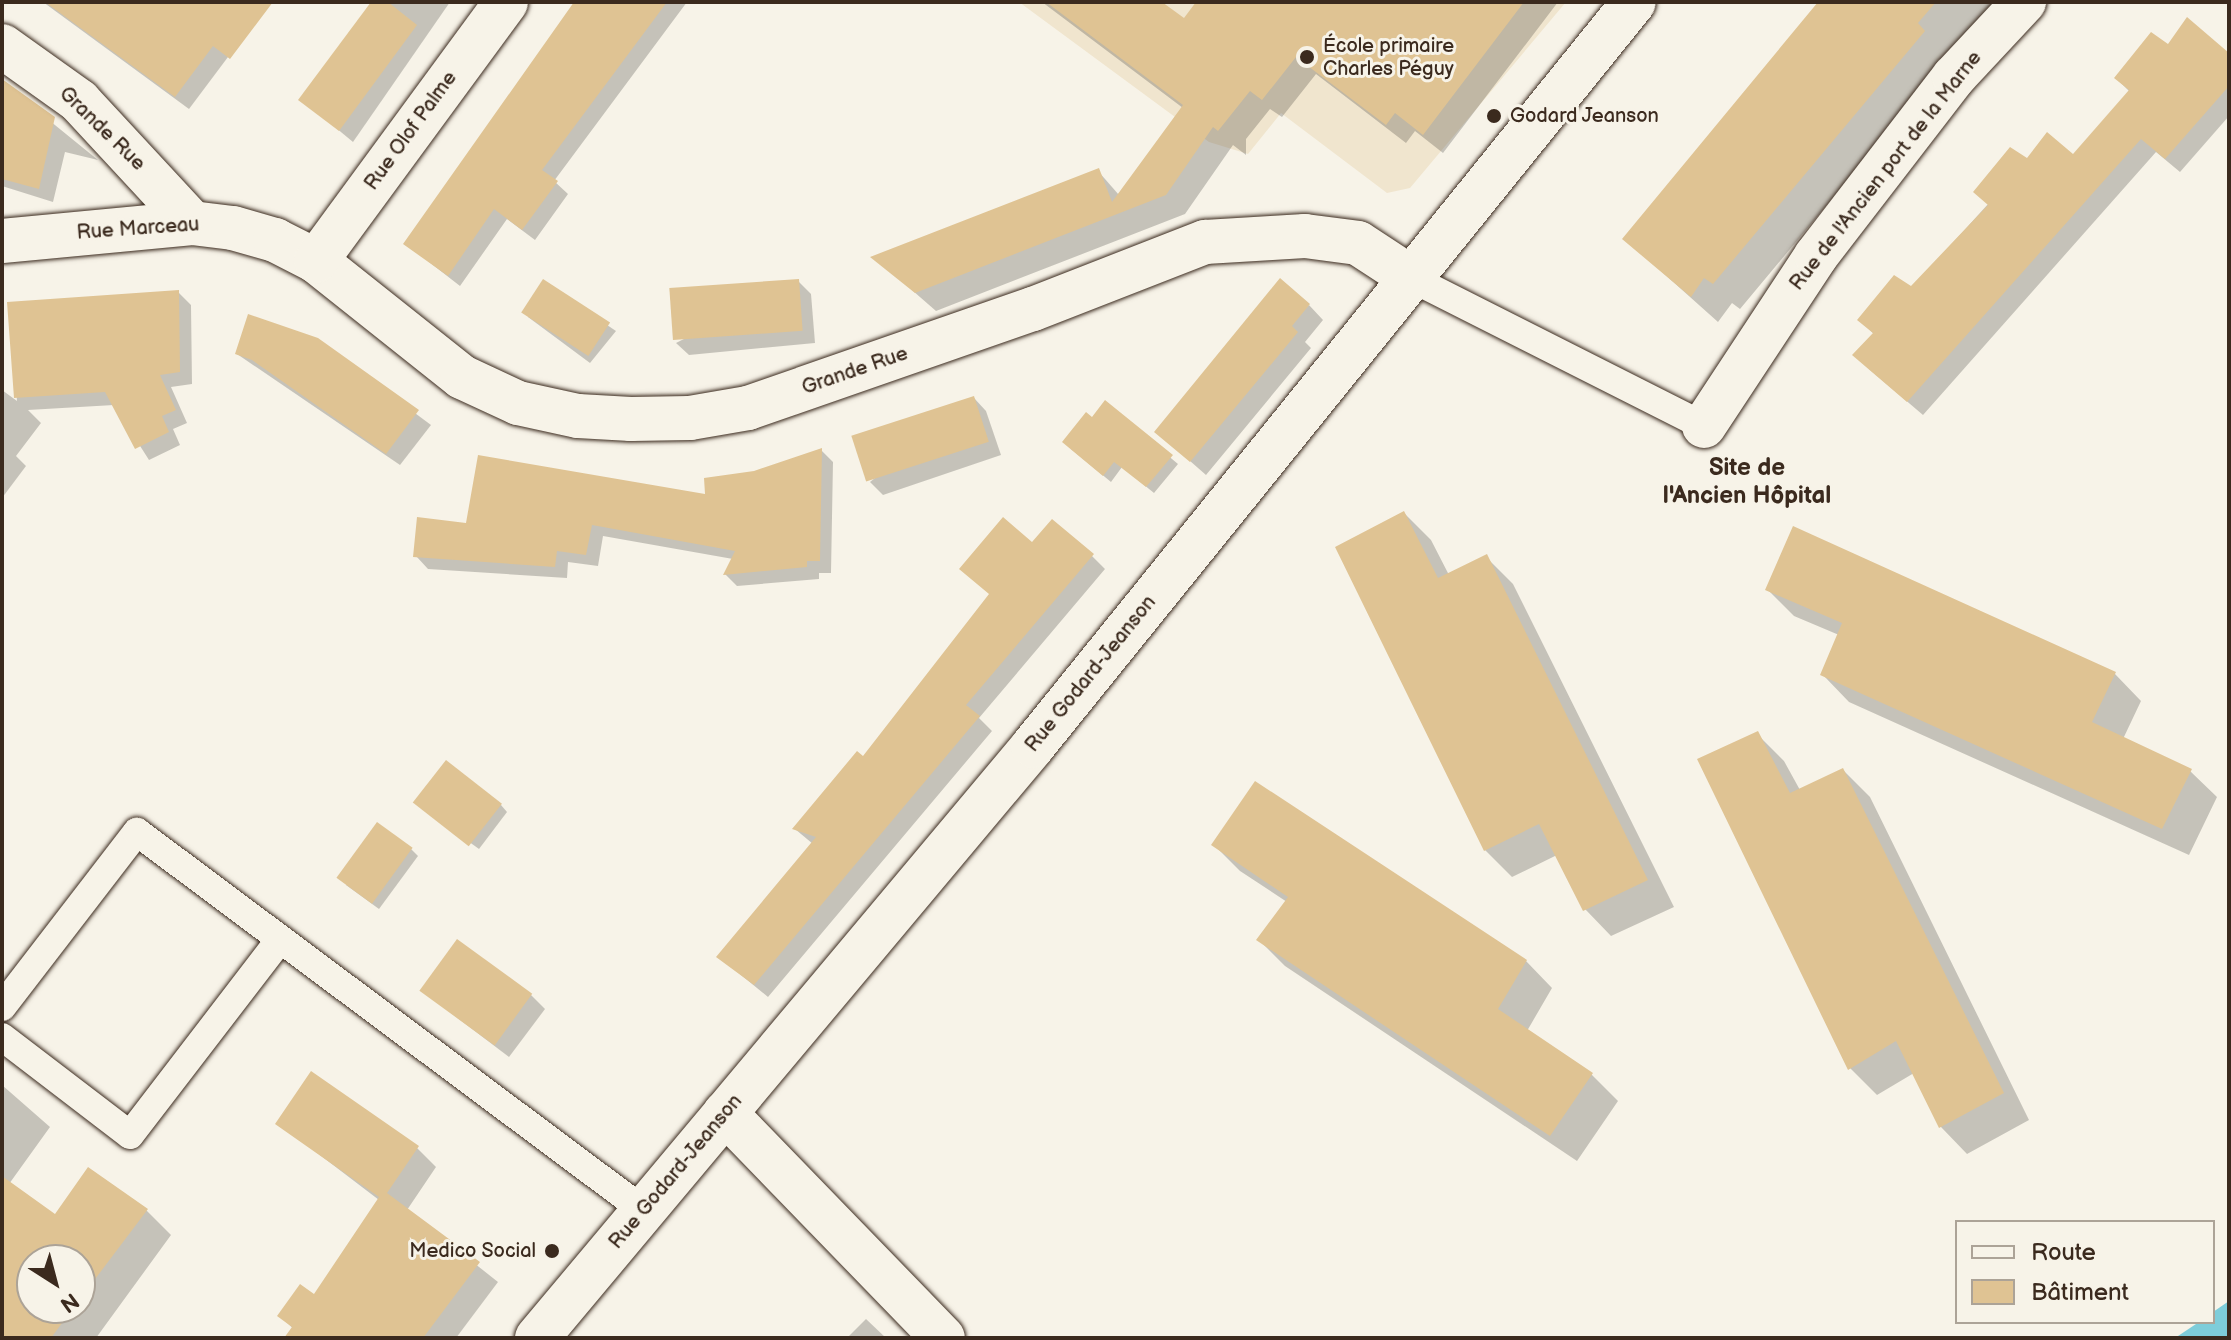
<!DOCTYPE html>
<meta charset="utf-8">
<style>
body{margin:0}
#map{position:relative;width:2231px;height:1340px;overflow:hidden;background:#f7f3e8;font-family:"Balsamiq Sans",sans-serif}
div>[style]{position:absolute}
.built>*{inset:0;background:#f0e5ce}
.water>*{inset:0;background:#7ecdda}
.shadow>*{inset:0;background:#0003}
.building>*{inset:0;background:#dfc393;transform-origin:0 0}
.roads{filter:drop-shadow(0 0 2px #3b2a1e) drop-shadow(0 0 2px #3b2a1e)}
.service>*{height:28px;margin:-14px;padding:0 14px;transform-origin:14px;border-radius:14px;background:#f7f3e8}
.minor>*{height:44px;margin:-22px;padding:0 22px;transform-origin:22px;border-radius:22px;background:#f7f3e8}
.tertiary>*{height:44px;margin:-22px;padding:0 22px;transform-origin:22px;border-radius:22px;background:#f7f3e8}
.dots>*{width:22px;height:22px;translate:-50% -50%;box-sizing:border-box;border:4px solid #f7f3e8;border-radius:50%}
span{translate:-50% -50%;white-space:nowrap;text-align:center;line-height:1.15;-webkit-text-stroke:6px #f7f3e8;paint-order:stroke}
.poi-label{font-size:20px;color:#3b2a1e}
.left{translate:0 -50%;text-align:left}
.right{translate:-100% -50%;text-align:right}
.street-label{font-size:20px;color:#3b2a1e}
.quarter-label{font-size:24px;color:#3b2a1e;font-weight:700}
.frame{position:absolute;inset:0;border:4px solid #3b2a1e;pointer-events:none}
.legend{position:absolute;left:1955px;top:1220px;width:260px;height:104px;box-sizing:border-box;background:#f7f3e8;border:2px solid #aca397;margin:0;padding:10px 14px;list-style:none;font-size:24px;color:#3b2a1e}
.legend li{display:flex;align-items:center;gap:16px;height:40px}
.legend b{width:40px;border:2px solid #aca397}
.north{position:absolute;left:16px;top:1244px;width:80px;height:80px;box-sizing:border-box;background:#f7f3e8;border:2px solid #aca397;border-radius:50%;rotate:144deg;font-size:22px;font-weight:700;line-height:32px;text-align:center;color:#3b2a1e}
.north::after{content:'';display:block;margin:auto;width:28px;height:36px;background:#3b2a1e;clip-path:polygon(50% 0,100% 100%,50% 72%,0 100%)}
</style>
<div id="map">
<div class="built">
<i style="clip-path:polygon(1019px 2px,1566px 2px,1410px 188px,1387px 193px,1281px 113px,1248px 154px,1209px 142px)"></i>
</div>
<div class="water">
<i style="clip-path:polygon(2229px 1301px,2229px 1338px,2175px 1338px,2199px 1322px,2213px 1322px,2213px 1312px)"></i>
</div>
<div class="shadow">
<i style="clip-path:polygon(43px 2px,200px 2px,243px 37px,189px 109px)"></i>
<i style="clip-path:polygon(374px 2px,450px 2px,353px 142px,301px 99px)"></i>
<i style="clip-path:polygon(580px 2px,687px 2px,554px 181px,568px 194px,535px 240px,507px 219px,460px 286px,406px 244px)"></i>
<i style="clip-path:polygon(1042px 2px,1159px 2px,1184px 21px,1199px 2px,1558px 2px,1443px 153px,1415px 131px,1406px 143px,1316px 74px,1282px 117px,1270px 109px,1246px 139px,1246px 155px,1233px 145px,1185px 214px,936px 311px,874px 257px,1098px 171px,1119px 195px,1183px 108px)"></i>
<i style="clip-path:polygon(1820px 2px,1996px 2px,1740px 309px,1732px 303px,1718px 322px,1624px 238px)"></i>
<i style="clip-path:polygon(2168px 46px,2229px 56px,2229px 116px,2180px 172px,2156px 152px,1923px 415px,1869px 369px,1874px 334px,1859px 320px,1911px 289px,2028px 160px,2073px 157px,2130px 92px,2116px 78px)"></i>
<i style="clip-path:polygon(2px 82px,98px 160px,65px 152px,53px 202px,2px 186px)"></i>
<i style="clip-path:polygon(798px 281px,811px 294px,815px 343px,689px 355px,676px 343px)"></i>
<i style="clip-path:polygon(543px 282px,616px 331px,590px 363px,528px 317px)"></i>
<i style="clip-path:polygon(179px 293px,191px 305px,192px 384px,171px 387px,187px 423px,173px 429px,180px 445px,149px 460px,114px 405px,28px 410px,41px 423px,16px 456px,26px 466px,2px 498px,2px 390px,17px 401px,9px 303px)"></i>
<i style="clip-path:polygon(1309px 305px,1323px 320px,1305px 342px,1311px 348px,1206px 475px,1157px 432px)"></i>
<i style="clip-path:polygon(317px 340px,431px 425px,400px 465px,237px 354px)"></i>
<i style="clip-path:polygon(974px 398px,986px 411px,1001px 455px,883px 495px,870px 482px)"></i>
<i style="clip-path:polygon(1105px 403px,1178px 464px,1154px 493px,1122px 467px,1111px 482px,1071px 449px)"></i>
<i style="clip-path:polygon(821px 450px,833px 462px,831px 573px,819px 573px,819px 579px,737px 586px,725px 574px,733px 559px,603px 536px,598px 566px,568px 562px,567px 578px,428px 569px,416px 556px,468px 525px,707px 496px,754px 473px)"></i>
<i style="clip-path:polygon(1404px 513px,1431px 540px,1449px 575px,1486px 557px,1513px 584px,1674px 907px,1611px 936px,1585px 909px,1557px 855px,1512px 877px,1485px 850px)"></i>
<i style="clip-path:polygon(1032px 545px,1092px 556px,1105px 569px,979px 718px,992px 731px,768px 997px,719px 957px,813px 844px,795px 829px,863px 759px)"></i>
<i style="clip-path:polygon(1767px 589px,2115px 674px,2141px 701px,2123px 739px,2190px 771px,2217px 797px,2189px 855px,1849px 702px,1823px 675px,1839px 635px,1794px 616px)"></i>
<i style="clip-path:polygon(1757px 734px,1784px 761px,1800px 790px,1843px 770px,1870px 797px,2029px 1120px,1967px 1154px,1941px 1127px,1914px 1073px,1877px 1095px,1850px 1068px)"></i>
<i style="clip-path:polygon(501px 805px,507px 812px,479px 849px,425px 810px)"></i>
<i style="clip-path:polygon(1214px 845px,1526px 961px,1552px 988px,1527px 1031px,1592px 1075px,1618px 1101px,1577px 1161px,1285px 966px,1259px 940px,1287px 902px,1240px 871px)"></i>
<i style="clip-path:polygon(411px 849px,418px 856px,379px 909px,346px 885px)"></i>
<i style="clip-path:polygon(422px 991px,531px 995px,545px 1009px,509px 1057px)"></i>
<i style="clip-path:polygon(evenodd,2px 1085px,50px 1127px,9px 1184px,56px 1217px,146px 1210px,171px 1235px,96px 1338px,2px 1338px,2px 1085px,32px 1260px,80px 1260px,80px 1308px,32px 1308px,32px 1260px)"></i>
<i style="clip-path:polygon(278px 1123px,417px 1148px,436px 1167px,407px 1210px,498px 1282px,456px 1338px,303px 1338px,280px 1316px,315px 1296px,379px 1200px)"></i>
<i style="clip-path:polygon(866px 1319px,886px 1338px,847px 1338px)"></i>
</div>
<div class="building">
<i style="clip-path:polygon(45px 2px,273px 2px,230px 59px,213px 46px,175px 97px)"></i>
<i style="clip-path:polygon(371px 2px,388px 2px,417px 25px,339px 131px,298px 100px)"></i>
<i style="clip-path:polygon(574px 2px,667px 2px,542px 170px,558px 181px,522px 230px,494px 209px,448px 276px,403px 244px)"></i>
<i style="clip-path:polygon(1046px 2px,1162px 2px,1184px 18px,1196px 2px,1524px 2px,1423px 135px,1395px 113px,1386px 125px,1296px 57px,1262px 100px,1250px 91px,1218px 131px,1213px 127px,1166px 195px,915px 293px,870px 257px,1099px 168px,1112px 202px,1183px 105px)"></i>
<i style="clip-path:polygon(1818px 2px,1936px 2px,1918px 23px,1925px 31px,1713px 284px,1704px 278px,1691px 297px,1622px 239px)"></i>
<i style="clip-path:polygon(2187px 17px,2229px 53px,2229px 86px,2165px 159px,2141px 139px,1907px 402px,1852px 355px,1873px 333px,1857px 320px,1894px 275px,1911px 286px,1988px 205px,1973px 192px,2010px 147px,2027px 158px,2047px 132px,2073px 154px,2129px 90px,2114px 78px,2151px 32px,2168px 44px)"></i>
<i style="clip-path:polygon(2px 79px,55px 117px,39px 189px,2px 179px)"></i>
<i style="clip-path:polygon(1280px 278px,1310px 304px,1292px 326px,1298px 332px,1190px 462px,1154px 432px)"></i>
<i style="left:543px;top:279px;width:80px;height:40px;rotate:33deg"></i>
<i style="left:799px;top:279px;width:52px;height:130px;rotate:86deg"></i>
<i style="clip-path:polygon(179px 290px,180px 372px,160px 375px,176px 410px,162px 416px,169px 432px,135px 449px,105px 392px,14px 398px,7px 302px)"></i>
<i style="clip-path:polygon(248px 314px,318px 338px,419px 410px,386px 454px,252px 360px,235px 354px)"></i>
<i style="left:974px;top:396px;width:48px;height:129px;rotate:72deg"></i>
<i style="clip-path:polygon(1105px 400px,1173px 455px,1146px 487px,1114px 462px,1103px 476px,1062px 442px,1086px 412px,1092px 417px)"></i>
<i style="clip-path:polygon(822px 448px,820px 561px,807px 561px,807px 567px,723px 575px,735px 551px,592px 525px,586px 555px,557px 551px,555px 567px,413px 557px,417px 517px,466px 523px,478px 455px,705px 494px,704px 478px,754px 471px)"></i>
<i style="clip-path:polygon(1404px 511px,1438px 578px,1487px 554px,1648px 880px,1583px 911px,1539px 824px,1484px 851px,1335px 547px)"></i>
<i style="clip-path:polygon(1003px 517px,1032px 542px,1052px 519px,1094px 554px,966px 705px,980px 716px,754px 985px,716px 957px,816px 837px,792px 829px,857px 751px,863px 756px,989px 594px,959px 569px)"></i>
<i style="clip-path:polygon(1793px 526px,2116px 672px,2092px 722px,2192px 769px,2162px 829px,1820px 675px,1842px 623px,1765px 590px)"></i>
<i style="clip-path:polygon(1758px 731px,1790px 793px,1843px 768px,2004px 1093px,1939px 1128px,1896px 1041px,1848px 1070px,1697px 759px)"></i>
<i style="left:446px;top:760px;width:71px;height:54px;rotate:38deg"></i>
<i style="clip-path:polygon(1255px 781px,1527px 960px,1498px 1009px,1593px 1073px,1550px 1136px,1256px 940px,1288px 897px,1211px 845px)"></i>
<i style="left:377px;top:822px;width:44px;height:69px;rotate:36deg"></i>
<i style="left:457px;top:939px;width:93px;height:64px;rotate:36deg"></i>
<i style="clip-path:polygon(311px 1071px,419px 1146px,387px 1193px,480px 1262px,423px 1338px,284px 1338px,292px 1327px,277px 1316px,300px 1284px,314px 1294px,379px 1197px,275px 1124px)"></i>
<i style="clip-path:polygon(88px 1167px,148px 1209px,80px 1299px,80px 1260px,32px 1260px,32px 1308px,73px 1308px,51px 1338px,2px 1338px,2px 1176px,55px 1214px)"></i>
</div>
<div class="roads">
<div class="service">
<i style="left:1413px;top:279px;width:326px;rotate:26.8deg"></i>
<i style="left:2px;top:1007px;width:221px;rotate:-52.4deg"></i>
<i style="left:137px;top:832px;width:632px;rotate:36.76deg"></i>
<i style="left:2px;top:1037px;width:161px;rotate:37.4deg"></i>
<i style="left:130px;top:1135px;width:245px;rotate:-52.5deg"></i>
</div>
<div class="minor">
<i style="left:2px;top:46px;width:95px;rotate:35.5deg"></i>
<i style="left:79px;top:101px;width:166px;rotate:47.2deg"></i>
<i style="left:2px;top:241px;width:191px;rotate:-5.4deg"></i>
<i style="left:192px;top:223px;width:41px;rotate:7deg"></i>
<i style="left:233px;top:228px;width:44px;rotate:15.9deg"></i>
<i style="left:275px;top:240px;width:46px;rotate:27.1deg"></i>
<i style="left:316px;top:261px;width:186px;rotate:38.5deg"></i>
<i style="left:462px;top:377px;width:62px;rotate:24.9deg"></i>
<i style="left:518px;top:403px;width:61px;rotate:12.2deg"></i>
<i style="left:578px;top:416px;width:53px;rotate:3.2deg"></i>
<i style="left:631px;top:419px;width:59px;rotate:-1deg"></i>
<i style="left:690px;top:418px;width:59px;rotate:-9.8deg"></i>
<i style="left:748px;top:408px;width:302px;rotate:-19.2deg"></i>
<i style="left:1033px;top:309px;width:185px;rotate:-21.3deg"></i>
<i style="left:1205px;top:242px;width:100px;rotate:-3.4deg"></i>
<i style="left:1305px;top:236px;width:53px;rotate:7.5deg"></i>
<i style="left:1358px;top:243px;width:66px;rotate:33.2deg"></i>
<i style="left:316px;top:261px;width:321px;rotate:-53.7deg"></i>
<i style="left:1704px;top:426px;width:204px;rotate:-56.6deg"></i>
<i style="left:1816px;top:256px;width:226px;rotate:-52.4deg"></i>
<i style="left:1954px;top:77px;width:103px;rotate:-47deg"></i>
<i style="left:725px;top:1113px;width:313px;rotate:45.9deg"></i>
</div>
<div class="tertiary">
<i style="left:537px;top:1338px;width:772px;rotate:-50.04deg"></i>
<i style="left:1033px;top:746px;width:956px;rotate:-51.07deg"></i>
</div>
</div>
<div class="dots">
<i style="left:1307px;top:57px;background:#3b2a1e"></i>
<i style="left:1494px;top:116px;background:#3b2a1e"></i>
<i style="left:552px;top:1251px;background:#3b2a1e"></i>
</div>
<div class="poi-label">
<span class="left" style="left:1323px;top:58px">École primaire<br>Charles Péguy</span>
<span class="left" style="left:1510px;top:116px">Godard Jeanson</span>
<span class="right" style="left:536px;top:1251px">Medico Social</span>
</div>
<div class="street-label">
<span style="left:102px;top:129px;rotate:44deg">Grande Rue</span>
<span style="left:411px;top:131px;rotate:-54deg">Rue Olof Palme</span>
<span style="left:1886px;top:171px;rotate:-52deg">Rue de l'Ancien port de la Marne</span>
<span style="left:138px;top:229px;rotate:-4deg">Rue Marceau</span>
<span style="left:855px;top:371px;rotate:-19deg">Grande Rue</span>
<span style="left:1091px;top:674px;rotate:-51deg">Rue Godard-Jeanson</span>
<span style="left:676px;top:1172px;rotate:-50deg">Rue Godard-Jeanson</span>
</div>
<div class="quarter-label">
<span style="left:1747px;top:482px">Site de<br>l'Ancien Hôpital</span>
</div>
<div class="frame"></div>
<ul class="legend">
<li><b style="height:10px;background:#f7f3e8"></b>Route</li>
<li><b style="height:22px;background:#dfc393"></b>Bâtiment</li>
</ul>
<div class="north">N</div>
</div>
